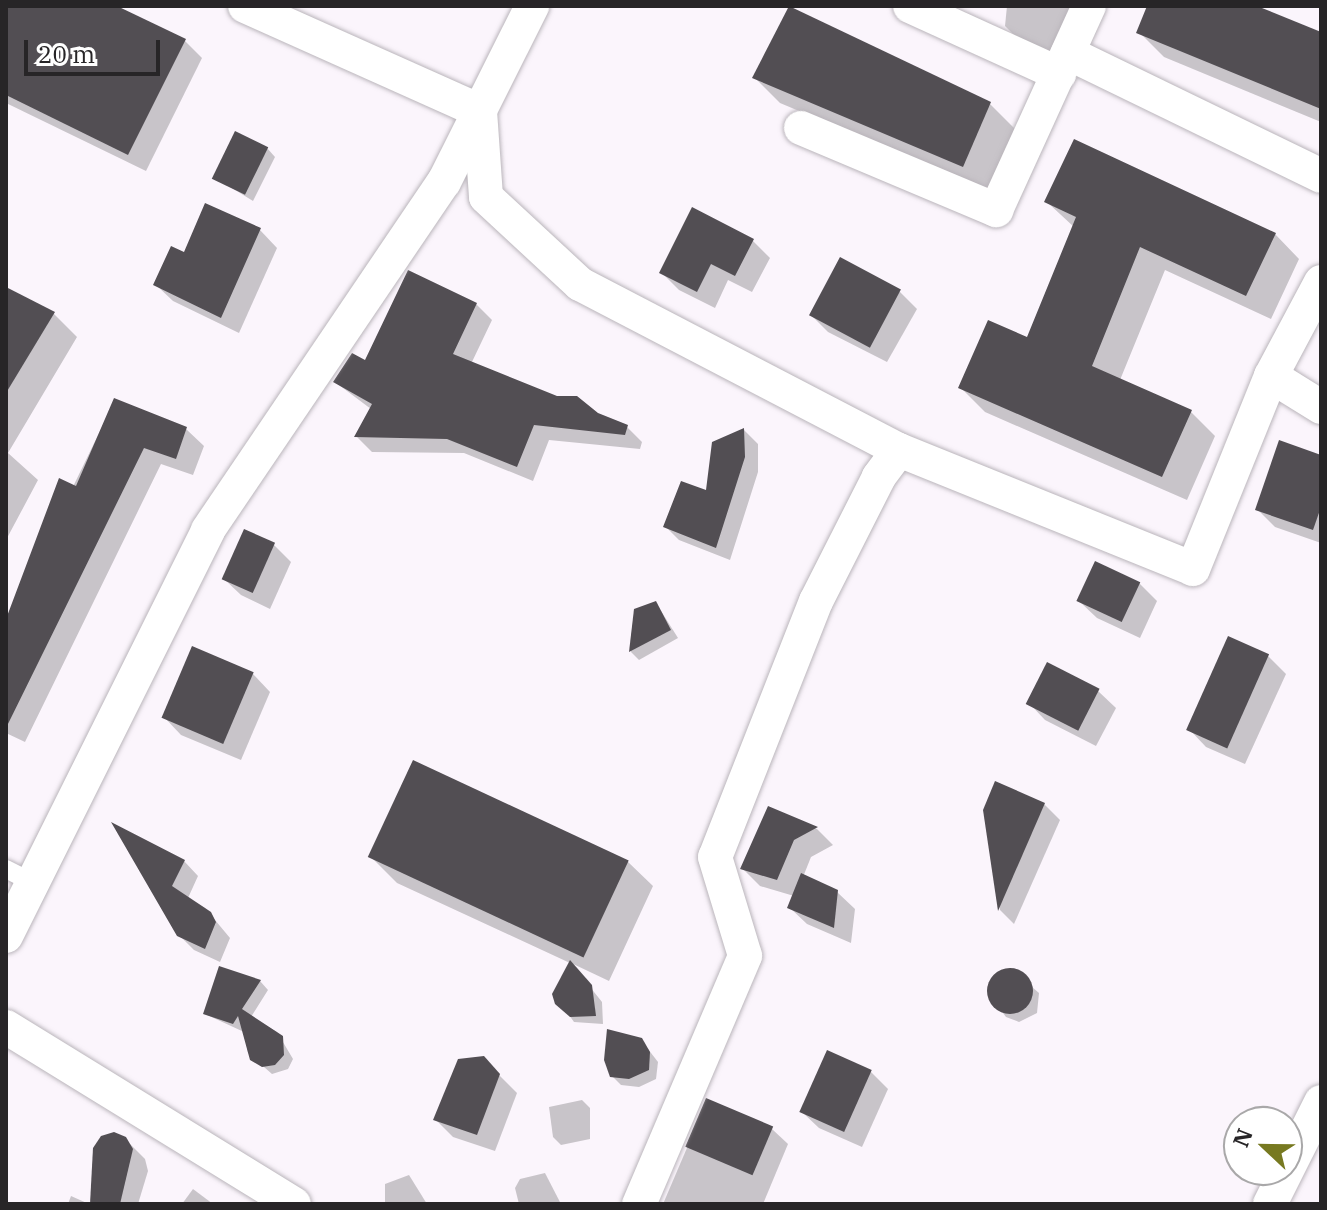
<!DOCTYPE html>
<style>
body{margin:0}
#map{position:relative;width:1327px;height:1210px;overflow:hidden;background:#fbf5fc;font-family:"IBM Plex Serif",serif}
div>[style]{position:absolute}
.shadow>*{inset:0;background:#0003}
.building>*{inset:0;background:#524e53;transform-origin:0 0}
.round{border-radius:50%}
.roads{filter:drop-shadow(0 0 2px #bab5bb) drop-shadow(0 0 2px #bab5bb)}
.service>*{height:18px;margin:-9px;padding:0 9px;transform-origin:9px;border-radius:9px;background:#fff}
.minor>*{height:34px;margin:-17px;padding:0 17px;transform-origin:17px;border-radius:17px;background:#fff}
span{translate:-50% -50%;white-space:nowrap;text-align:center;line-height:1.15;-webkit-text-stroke:8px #fff;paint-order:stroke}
.frame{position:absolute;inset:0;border:8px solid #272527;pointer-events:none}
.north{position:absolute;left:1223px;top:1106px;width:80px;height:80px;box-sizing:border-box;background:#fff;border:2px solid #a9a8a9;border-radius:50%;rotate:292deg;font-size:22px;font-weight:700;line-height:32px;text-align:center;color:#272527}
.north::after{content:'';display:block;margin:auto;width:28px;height:36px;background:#777921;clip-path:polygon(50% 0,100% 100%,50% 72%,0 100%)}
.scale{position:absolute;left:24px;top:40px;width:136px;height:36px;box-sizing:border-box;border:4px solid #272527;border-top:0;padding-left:10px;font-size:24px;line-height:28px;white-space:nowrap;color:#272527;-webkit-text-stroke:6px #fff;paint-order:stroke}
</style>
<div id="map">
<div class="shadow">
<i style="clip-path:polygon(6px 6px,112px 6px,185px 41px,202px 58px,146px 171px,6px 103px)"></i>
<i style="clip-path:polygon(1007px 6px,1072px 6px,1048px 59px,1029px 50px,1005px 26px)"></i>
<i style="clip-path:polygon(1150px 6px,1252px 6px,1321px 34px,1321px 122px,1164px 57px,1139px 32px)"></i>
<i style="clip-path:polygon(755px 78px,990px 104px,1015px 129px,989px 191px,780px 103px)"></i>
<i style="clip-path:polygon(267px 148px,275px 157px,253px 201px,214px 177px)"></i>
<i style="clip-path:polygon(1047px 202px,1275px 234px,1299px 259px,1271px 319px,1165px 270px,1120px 380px,1191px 412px,1215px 436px,1187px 500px,985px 412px,961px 388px,1028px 340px,1074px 227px)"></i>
<i style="clip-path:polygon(260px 230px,277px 248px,239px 333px,173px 301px,155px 284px)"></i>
<i style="clip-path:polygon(752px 240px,770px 258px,752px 292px,728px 280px,715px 308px,679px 290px,662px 273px)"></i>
<i style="clip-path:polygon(6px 290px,53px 313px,77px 337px,8px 453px,38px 480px,6px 540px)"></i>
<i style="clip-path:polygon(900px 292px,917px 309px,887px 362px,828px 332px,811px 315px)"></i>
<i style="clip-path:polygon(476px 304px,492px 320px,471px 364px,627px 427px,642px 442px,640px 449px,549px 440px,533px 481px,464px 453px,372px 452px,357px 437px,371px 409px,335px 382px)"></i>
<i style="clip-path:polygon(115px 400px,186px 429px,204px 446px,193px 475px,161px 464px,25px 742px,6px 733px,6px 625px)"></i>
<i style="clip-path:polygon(744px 430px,758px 444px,758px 472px,730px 560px,679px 540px,665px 526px,707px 493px)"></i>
<i style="clip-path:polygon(1321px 457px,1321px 543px,1275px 527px,1257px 509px)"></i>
<i style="clip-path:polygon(274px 545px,291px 562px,270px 609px,241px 595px,223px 578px)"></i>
<i style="clip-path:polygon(1139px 583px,1157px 601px,1140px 638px,1097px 618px,1079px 601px)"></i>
<i style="clip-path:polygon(656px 603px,678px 638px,639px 660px,631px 652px,636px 611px)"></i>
<i style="clip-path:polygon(1229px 639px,1268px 656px,1286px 674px,1245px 764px,1206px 747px,1189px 729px)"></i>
<i style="clip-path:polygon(253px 674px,270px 692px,241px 760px,181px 735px,164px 717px)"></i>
<i style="clip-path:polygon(1098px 691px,1116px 708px,1096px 746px,1045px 720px,1028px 702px)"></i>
<i style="clip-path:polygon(1044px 804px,1060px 820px,1014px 924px,1000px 910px,985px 810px)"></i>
<i style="clip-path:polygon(769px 808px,817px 829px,833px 845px,811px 857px,803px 877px,837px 892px,855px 909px,851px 943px,807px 924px,789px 907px,794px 896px,760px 886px,743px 869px)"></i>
<i style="clip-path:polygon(116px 827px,184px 861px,198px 876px,188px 898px,205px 908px,230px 938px,220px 962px,194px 950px,179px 935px)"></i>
<i style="clip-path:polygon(371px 857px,627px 861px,653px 886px,609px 981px,571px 963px,602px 1002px,603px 1024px,574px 1022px,554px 994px,570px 963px,397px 883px)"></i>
<i style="clip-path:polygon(1011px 969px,1039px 993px,1037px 1013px,1019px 1022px,1006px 1017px,990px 996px,995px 977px)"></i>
<i style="clip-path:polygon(260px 981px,268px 990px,251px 1017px,277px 1032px,293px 1059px,288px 1069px,272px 1074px,248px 1053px,244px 1032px,205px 1014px)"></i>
<i style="clip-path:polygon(641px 1040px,658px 1062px,656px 1079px,639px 1087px,621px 1085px,612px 1076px)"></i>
<i style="clip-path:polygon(483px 1059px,517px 1093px,495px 1151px,453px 1137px,436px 1120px)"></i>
<i style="clip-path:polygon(871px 1072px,888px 1089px,862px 1147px,819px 1128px,801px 1111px)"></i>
<i style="clip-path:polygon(582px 1100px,590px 1108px,590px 1139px,561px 1145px,553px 1137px,549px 1107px)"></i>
<i style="clip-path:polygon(707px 1101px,772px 1129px,788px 1144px,763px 1204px,663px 1204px)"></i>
<i style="clip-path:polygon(130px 1144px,145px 1159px,148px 1171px,138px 1204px,92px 1204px)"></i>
<i style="clip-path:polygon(545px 1173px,561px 1204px,519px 1204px,515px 1188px,520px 1179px)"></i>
<i style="clip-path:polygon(409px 1175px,427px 1204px,385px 1204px,385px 1184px)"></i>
<i style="clip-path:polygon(193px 1189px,213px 1204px,182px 1204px)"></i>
<i style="clip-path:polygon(71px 1196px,89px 1204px,68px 1204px)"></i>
</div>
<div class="building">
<i style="clip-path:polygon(6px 6px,117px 6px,186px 39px,128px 155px,6px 95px)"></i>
<i style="clip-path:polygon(789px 6px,991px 102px,963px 167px,752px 78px)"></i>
<i style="clip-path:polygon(1147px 6px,1257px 6px,1321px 32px,1321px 109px,1136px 33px)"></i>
<i style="left:235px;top:131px;width:37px;height:53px;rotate:26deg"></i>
<i style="clip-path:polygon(1074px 139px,1276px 233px,1246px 296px,1140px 247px,1092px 366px,1192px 410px,1162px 477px,958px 388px,988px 320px,1027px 337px,1076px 217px,1044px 202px)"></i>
<i style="clip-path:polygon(205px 203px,261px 228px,221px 318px,153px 285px,171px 246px,184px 252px)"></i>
<i style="clip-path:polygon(692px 207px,754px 239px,735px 276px,711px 264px,697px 292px,659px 273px)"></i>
<i style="left:840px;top:257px;width:69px;height:66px;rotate:28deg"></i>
<i style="clip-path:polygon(408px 270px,477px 303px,453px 354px,557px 396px,577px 396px,598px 413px,628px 425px,625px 435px,534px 425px,517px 467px,447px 439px,354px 437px,372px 404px,333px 382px,352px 353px,365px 360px)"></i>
<i style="clip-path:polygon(6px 287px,55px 312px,6px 393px)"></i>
<i style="clip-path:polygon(114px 398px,187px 427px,176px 459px,144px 448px,6px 728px,6px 619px,59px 478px,76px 486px)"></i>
<i style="clip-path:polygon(744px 428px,745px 457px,716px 548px,663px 527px,681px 481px,706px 490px,712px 442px)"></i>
<i style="clip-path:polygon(1279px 440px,1321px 455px,1321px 507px,1313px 530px,1255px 510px)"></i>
<i style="left:244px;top:529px;width:34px;height:55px;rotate:24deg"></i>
<i style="left:1095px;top:561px;width:50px;height:44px;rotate:25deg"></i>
<i style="clip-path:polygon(656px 601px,671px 630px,629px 652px,634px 609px)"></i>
<i style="left:1228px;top:636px;width:45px;height:103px;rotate:24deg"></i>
<i style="left:192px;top:646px;width:67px;height:78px;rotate:23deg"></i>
<i style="left:1047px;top:662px;width:59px;height:47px;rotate:27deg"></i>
<i style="left:413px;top:760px;width:238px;height:107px;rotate:25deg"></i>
<i style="clip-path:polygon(995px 781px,1045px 803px,998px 911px,983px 810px)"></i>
<i style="clip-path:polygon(768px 806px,818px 827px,794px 840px,777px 880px,740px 869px)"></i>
<i style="clip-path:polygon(111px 822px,185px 860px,172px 886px,211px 912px,216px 922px,205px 949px,177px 936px)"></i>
<i style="clip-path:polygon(801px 873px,838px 890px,834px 928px,787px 908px)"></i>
<i style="clip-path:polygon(570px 960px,592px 985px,596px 1016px,570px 1017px,555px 1004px,552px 994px)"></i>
<i style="clip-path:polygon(219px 966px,261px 980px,242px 1009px,283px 1036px,284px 1055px,275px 1065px,262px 1067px,250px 1060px,238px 1016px,233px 1024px,203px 1014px)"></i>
<i class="round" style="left:987px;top:968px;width:46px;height:46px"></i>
<i style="clip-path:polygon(607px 1029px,642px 1038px,650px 1052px,649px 1070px,629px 1079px,610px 1077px,604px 1060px)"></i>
<i style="left:827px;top:1050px;width:49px;height:68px;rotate:24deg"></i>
<i style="clip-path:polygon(484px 1056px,500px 1074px,477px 1135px,433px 1120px,458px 1059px)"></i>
<i style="left:706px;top:1098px;width:73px;height:53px;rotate:23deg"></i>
<i style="clip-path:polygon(114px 1132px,126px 1137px,133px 1149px,120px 1204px,90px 1204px,93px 1148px,101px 1136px)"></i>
</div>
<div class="roads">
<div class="service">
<i style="left:6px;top:869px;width:30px;rotate:27deg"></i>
</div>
<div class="minor">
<i style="left:245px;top:6px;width:257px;rotate:24.1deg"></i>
<i style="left:480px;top:111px;width:86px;rotate:86deg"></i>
<i style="left:486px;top:197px;width:128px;rotate:42.8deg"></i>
<i style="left:580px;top:284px;width:360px;rotate:27.5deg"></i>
<i style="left:899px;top:450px;width:34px;rotate:127deg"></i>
<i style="left:879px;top:477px;width:139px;rotate:116.9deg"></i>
<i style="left:816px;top:601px;width:275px;rotate:111.5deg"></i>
<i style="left:715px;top:857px;width:103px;rotate:73.1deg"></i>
<i style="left:745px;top:956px;width:270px;rotate:113.1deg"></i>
<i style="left:910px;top:6px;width:164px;rotate:24.5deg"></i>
<i style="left:1068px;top:53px;width:281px;rotate:25.9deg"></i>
<i style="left:801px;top:128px;width:212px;rotate:22.8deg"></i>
<i style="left:996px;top:210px;width:224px;rotate:-65.5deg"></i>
<i style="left:1321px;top:282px;width:106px;rotate:118deg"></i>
<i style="left:1271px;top:376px;width:59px;rotate:31.8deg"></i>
<i style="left:899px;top:450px;width:317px;rotate:22deg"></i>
<i style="left:1193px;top:569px;width:208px;rotate:-68deg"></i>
<i style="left:6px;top:936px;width:453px;rotate:-63.5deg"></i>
<i style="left:208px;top:530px;width:420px;rotate:-55.9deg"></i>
<i style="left:444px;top:182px;width:197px;rotate:-63.4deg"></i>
<i style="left:6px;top:1027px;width:338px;rotate:31.6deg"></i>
<i style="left:1270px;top:1204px;width:114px;rotate:-63.4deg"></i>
</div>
</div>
<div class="frame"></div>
<div class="north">N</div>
<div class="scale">20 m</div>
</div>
